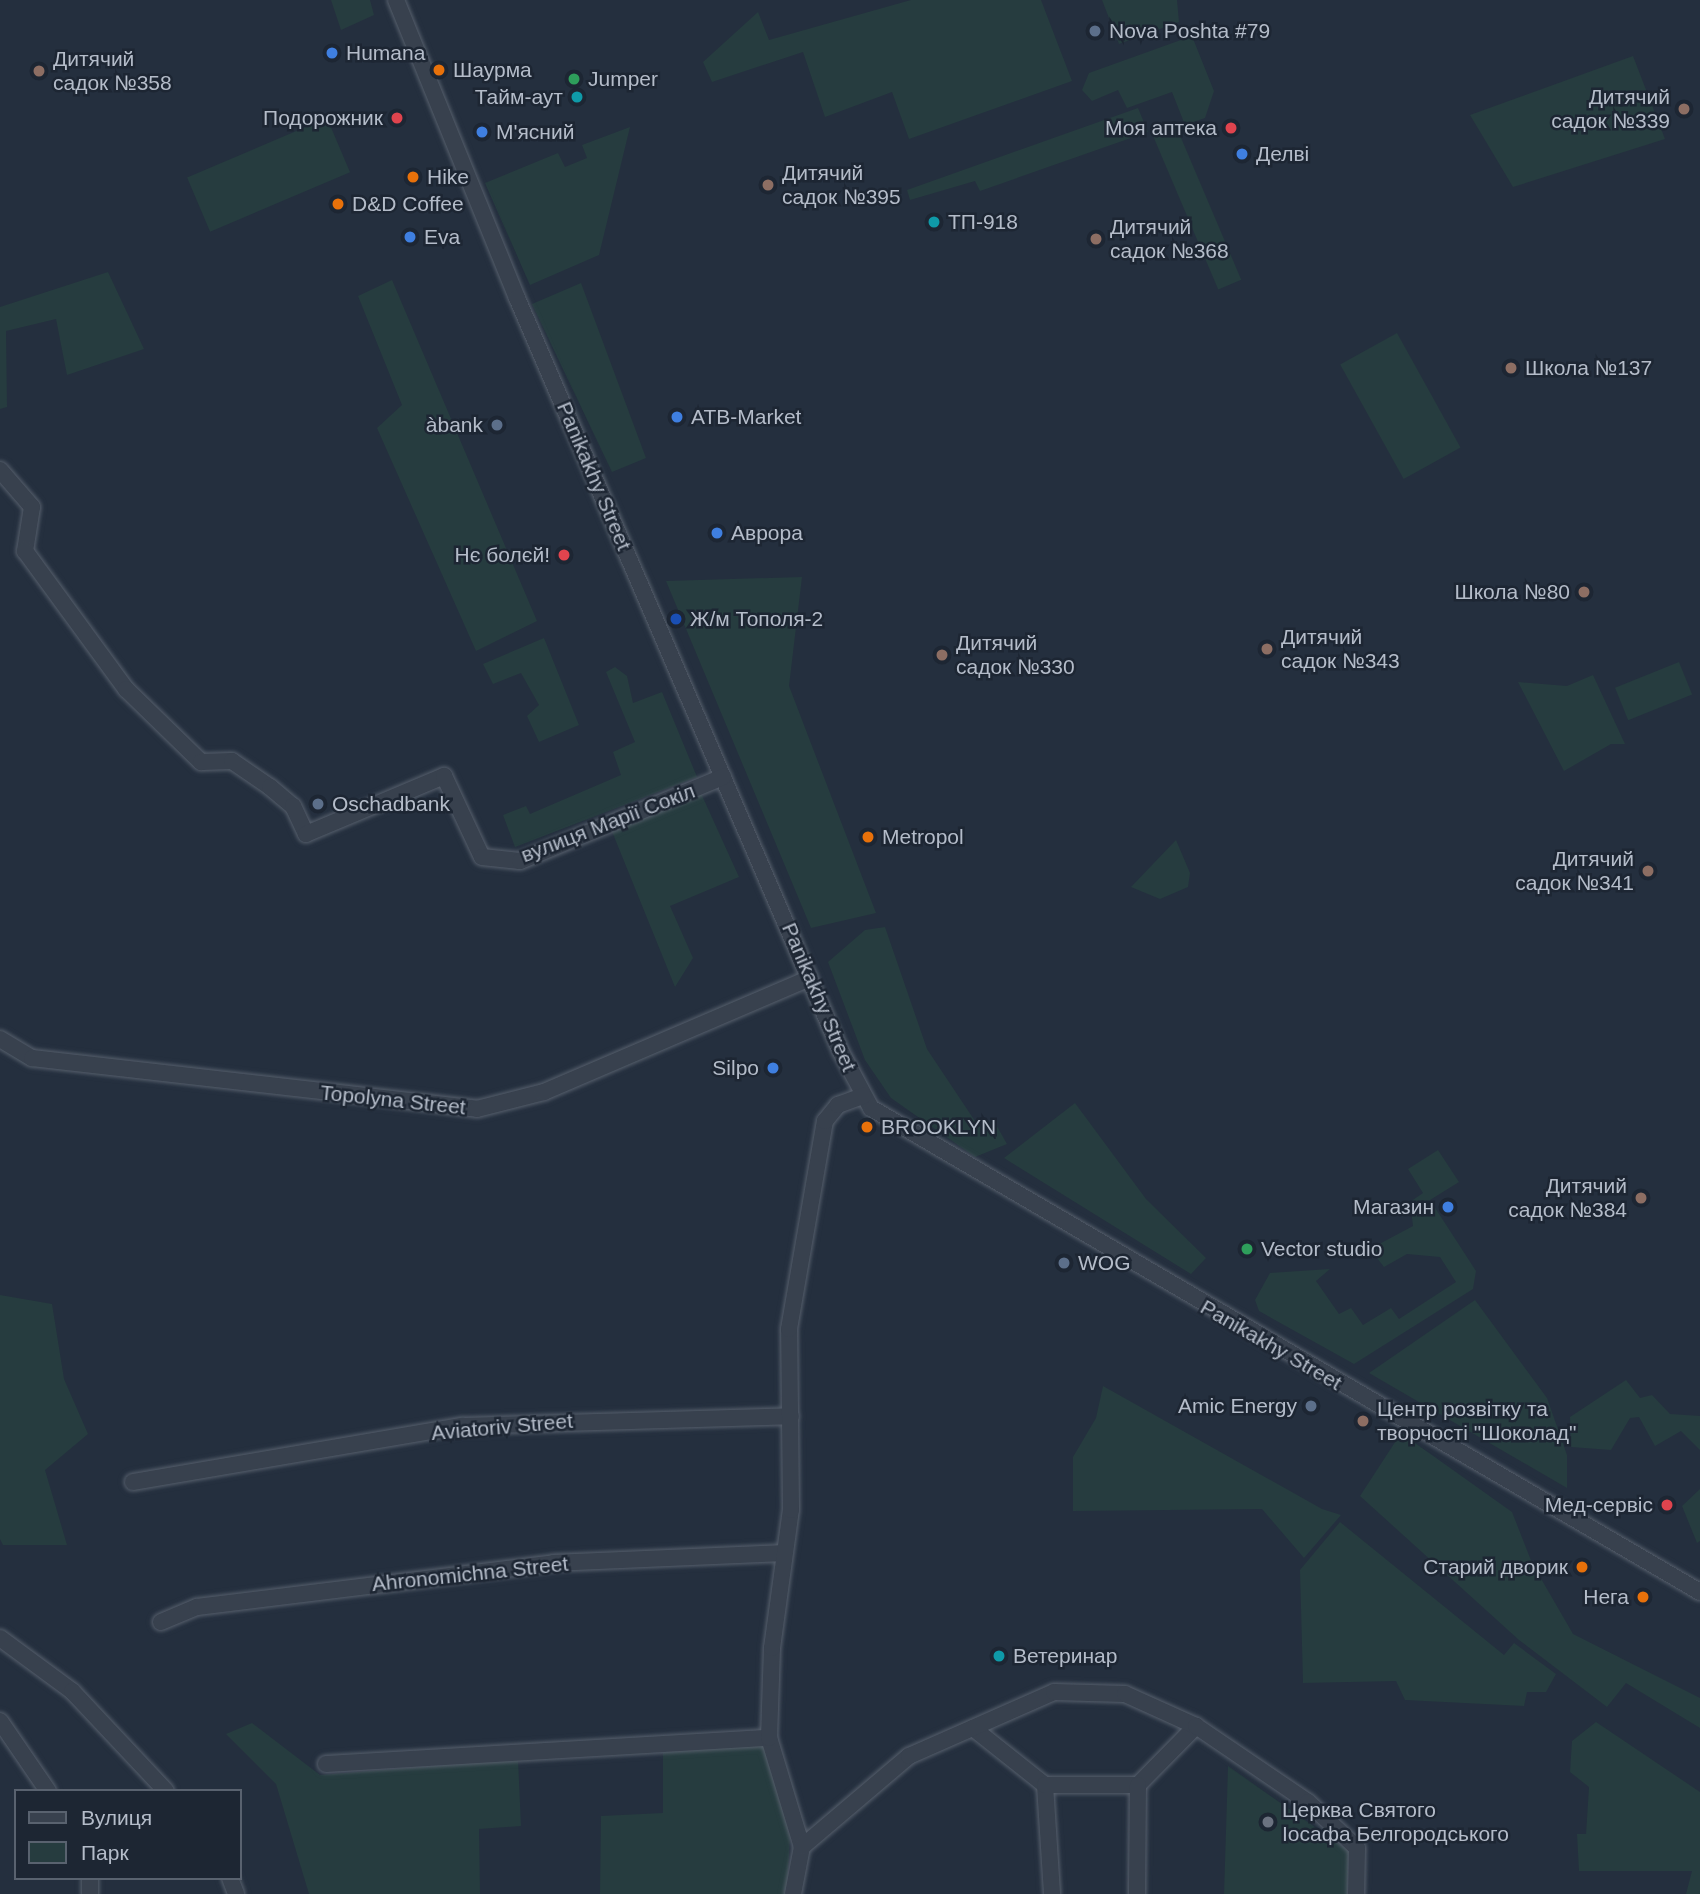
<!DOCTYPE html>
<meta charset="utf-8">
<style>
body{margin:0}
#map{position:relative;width:1700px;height:1894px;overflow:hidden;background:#242f3e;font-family:Arial,sans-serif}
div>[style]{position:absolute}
.green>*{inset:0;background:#263c3f;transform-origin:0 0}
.roads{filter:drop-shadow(0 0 2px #565f6c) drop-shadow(0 0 2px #565f6c)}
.minor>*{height:16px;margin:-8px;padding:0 8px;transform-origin:8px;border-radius:8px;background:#38414e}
.dots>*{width:19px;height:19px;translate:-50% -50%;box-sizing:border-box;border:4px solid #1d2633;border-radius:50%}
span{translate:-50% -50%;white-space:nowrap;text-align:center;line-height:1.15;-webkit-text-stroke:5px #1d2633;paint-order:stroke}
.poi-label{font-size:21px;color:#b4bcc9}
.left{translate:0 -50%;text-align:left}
.right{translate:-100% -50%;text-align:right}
.street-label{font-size:21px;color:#b4bcc9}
.legend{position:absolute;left:14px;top:1789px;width:228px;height:91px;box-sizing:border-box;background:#1d2633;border:2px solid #59626f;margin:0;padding:9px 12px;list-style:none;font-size:21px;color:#b4bcc9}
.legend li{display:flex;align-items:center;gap:14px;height:35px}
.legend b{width:35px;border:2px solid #59626f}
</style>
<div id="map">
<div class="green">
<i style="clip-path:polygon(331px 0,370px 0,374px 15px,341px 30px)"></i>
<i style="clip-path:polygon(911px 0,1041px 0,1072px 81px,909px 139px,892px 92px,825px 117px,803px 52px,712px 82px,703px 62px,758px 12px,769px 40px)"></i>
<i style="clip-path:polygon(1102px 0,1177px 0,1179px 22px,1119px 44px)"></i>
<i style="clip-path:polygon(1192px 36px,1214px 91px,1205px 118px,1185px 125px,1172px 92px,1127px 108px,1118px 90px,1092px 101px,1082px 90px,1089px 73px)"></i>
<i style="clip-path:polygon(1633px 56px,1665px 139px,1513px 187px,1470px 115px)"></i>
<i style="clip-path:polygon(1138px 108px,1148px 132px,980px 191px,975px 181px,910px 200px,907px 190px)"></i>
<i style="left:327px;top:118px;width:59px;height:152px;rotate:67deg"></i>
<i style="left:1176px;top:126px;width:167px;height:25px;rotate:67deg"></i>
<i style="clip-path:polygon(630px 127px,599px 255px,530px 285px,485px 183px,558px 153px,565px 167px,587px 158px,582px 145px)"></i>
<i style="clip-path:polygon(108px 272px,144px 349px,67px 375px,56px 319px,6px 331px,7px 407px,0 409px,0 307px)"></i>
<i style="clip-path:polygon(392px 280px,537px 621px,476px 651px,377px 428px,402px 405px,358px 296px)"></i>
<i style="clip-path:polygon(581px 283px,646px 458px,612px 472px,532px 304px)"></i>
<i style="left:1397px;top:333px;width:131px;height:65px;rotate:61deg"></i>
<i style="clip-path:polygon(802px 577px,789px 686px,876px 913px,811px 928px,666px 581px)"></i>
<i style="clip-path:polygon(544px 638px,579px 725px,539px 742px,527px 716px,539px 705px,521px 673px,493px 684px,483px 664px)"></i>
<i style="left:1679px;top:662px;width:35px;height:69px;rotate:68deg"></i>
<i style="clip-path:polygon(615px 667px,627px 676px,633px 703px,662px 692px,697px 777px,515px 847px,503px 815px,526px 806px,530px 814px,621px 775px,613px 752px,635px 742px,606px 672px)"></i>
<i style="clip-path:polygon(1593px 675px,1625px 744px,1611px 744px,1564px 771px,1518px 682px,1567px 686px)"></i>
<i style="clip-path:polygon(700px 791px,739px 877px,670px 906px,693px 958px,675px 987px,611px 829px)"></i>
<i style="clip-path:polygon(1176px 840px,1190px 873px,1188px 887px,1160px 899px,1131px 887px)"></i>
<i style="clip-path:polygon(885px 927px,927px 1049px,979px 1127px,994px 1121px,1007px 1144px,975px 1157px,891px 1098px,865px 1060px,828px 962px,865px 930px)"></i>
<i style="clip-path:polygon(1075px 1103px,1146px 1199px,1206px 1258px,1191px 1274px,1004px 1158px)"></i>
<i style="clip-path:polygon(1438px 1150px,1459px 1182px,1430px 1200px,1476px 1271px,1473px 1289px,1354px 1364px,1259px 1311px,1255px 1300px,1270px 1273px,1330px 1269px,1316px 1281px,1339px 1314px,1351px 1308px,1363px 1325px,1391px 1308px,1399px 1319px,1456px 1282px,1440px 1257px,1407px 1254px,1384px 1267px,1370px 1249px,1413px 1226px,1410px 1202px,1423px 1193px,1408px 1169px)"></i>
<i style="clip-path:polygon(0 1295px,52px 1304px,64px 1379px,88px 1434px,45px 1470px,67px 1545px,3px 1545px,0 1539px)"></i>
<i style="clip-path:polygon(1475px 1300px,1547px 1398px,1567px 1455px,1567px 1488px,1369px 1373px)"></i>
<i style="clip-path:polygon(1626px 1380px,1640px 1398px,1652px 1395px,1670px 1414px,1700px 1416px,1700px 1450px,1681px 1431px,1655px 1446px,1639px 1417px,1630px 1418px,1611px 1450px,1571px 1447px,1570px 1417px)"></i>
<i style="clip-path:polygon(1103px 1386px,1322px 1509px,1341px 1515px,1304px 1558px,1262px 1509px,1073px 1511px,1073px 1457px,1096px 1418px)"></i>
<i style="clip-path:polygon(1401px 1433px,1512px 1512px,1532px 1563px,1573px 1634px,1700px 1698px,1700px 1728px,1626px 1683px,1607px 1707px,1519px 1640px,1360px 1496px)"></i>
<i style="clip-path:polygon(1700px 1489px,1700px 1541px,1697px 1543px,1682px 1506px)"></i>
<i style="clip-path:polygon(1340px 1522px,1504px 1655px,1514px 1643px,1556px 1674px,1546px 1692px,1527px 1692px,1524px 1706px,1405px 1700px,1396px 1681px,1303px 1683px,1300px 1570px)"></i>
<i style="clip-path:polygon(1596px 1722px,1700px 1792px,1700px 1894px,1686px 1894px,1692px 1871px,1579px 1871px,1577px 1834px,1586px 1834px,1589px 1787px,1570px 1772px,1572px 1741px)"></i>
<i style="clip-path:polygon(252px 1723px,320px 1775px,518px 1759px,521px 1826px,479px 1829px,480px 1894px,309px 1894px,276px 1784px,226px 1734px)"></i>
<i style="clip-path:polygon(765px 1742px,790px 1835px,787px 1894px,600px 1894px,601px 1816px,663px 1813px,663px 1751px)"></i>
<i style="clip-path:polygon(1228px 1766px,1349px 1851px,1347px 1894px,1224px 1894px)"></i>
</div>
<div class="roads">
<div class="minor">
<i style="left:396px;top:0;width:322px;rotate:67.9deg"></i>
<i style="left:517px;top:298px;width:821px;rotate:66.75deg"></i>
<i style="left:841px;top:1052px;width:64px;rotate:61.8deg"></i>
<i style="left:871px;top:1108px;width:960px;rotate:30.28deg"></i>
<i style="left:0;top:470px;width:49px;rotate:49.1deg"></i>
<i style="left:32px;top:507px;width:45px;rotate:99deg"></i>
<i style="left:25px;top:551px;width:171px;rotate:53.8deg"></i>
<i style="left:126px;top:689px;width:105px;rotate:44.2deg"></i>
<i style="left:201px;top:762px;width:31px;rotate:-2deg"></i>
<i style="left:232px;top:761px;width:46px;rotate:34.4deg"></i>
<i style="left:270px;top:787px;width:30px;rotate:40deg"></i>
<i style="left:293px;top:806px;width:31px;rotate:65deg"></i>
<i style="left:306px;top:834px;width:150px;rotate:-22.8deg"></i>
<i style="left:444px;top:776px;width:89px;rotate:64.9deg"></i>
<i style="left:482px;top:857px;width:38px;rotate:6deg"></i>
<i style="left:520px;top:861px;width:220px;rotate:-22.5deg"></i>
<i style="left:0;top:1039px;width:37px;rotate:31deg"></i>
<i style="left:32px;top:1058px;width:448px;rotate:6.5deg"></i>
<i style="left:477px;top:1109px;width:69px;rotate:-14.2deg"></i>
<i style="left:544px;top:1092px;width:289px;rotate:-23.2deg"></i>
<i style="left:133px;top:1482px;width:334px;rotate:-9.7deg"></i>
<i style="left:462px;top:1426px;width:329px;rotate:-1.7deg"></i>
<i style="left:161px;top:1622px;width:39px;rotate:-23deg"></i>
<i style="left:197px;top:1607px;width:360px;rotate:-7deg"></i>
<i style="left:554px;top:1563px;width:229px;rotate:-2.5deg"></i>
<i style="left:0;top:1638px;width:89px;rotate:36.4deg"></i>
<i style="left:72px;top:1691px;width:137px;rotate:46.8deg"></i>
<i style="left:0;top:1721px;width:85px;rotate:55.6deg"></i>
<i style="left:973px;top:1728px;width:92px;rotate:38.4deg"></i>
<i style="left:1045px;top:1785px;width:109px;rotate:86.3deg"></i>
<i style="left:326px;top:1764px;width:444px;rotate:-3.4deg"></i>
<i style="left:1045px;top:1785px;width:93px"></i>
<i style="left:1138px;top:1785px;width:83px;rotate:-45.5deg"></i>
<i style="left:802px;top:1847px;width:114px;rotate:-106.8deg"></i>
<i style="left:769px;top:1738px;width:90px;rotate:-88.1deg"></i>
<i style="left:772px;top:1648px;width:139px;rotate:-82.2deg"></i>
<i style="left:791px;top:1510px;width:181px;rotate:-90.6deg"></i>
<i style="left:789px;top:1329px;width:211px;rotate:-80.2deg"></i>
<i style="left:825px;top:1121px;width:21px;rotate:-51deg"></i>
<i style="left:838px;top:1105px;width:27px;rotate:-20deg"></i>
<i style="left:90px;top:1878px;width:16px;rotate:90deg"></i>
<i style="left:230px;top:1878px;width:17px;rotate:69deg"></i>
<i style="left:793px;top:1894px;width:48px;rotate:-79.2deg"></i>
<i style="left:802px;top:1847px;width:140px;rotate:-40.4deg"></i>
<i style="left:909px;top:1756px;width:158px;rotate:-23.8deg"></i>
<i style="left:1054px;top:1692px;width:71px;rotate:1.6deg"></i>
<i style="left:1125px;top:1694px;width:78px;rotate:24.3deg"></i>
<i style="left:1196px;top:1726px;width:135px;rotate:34.2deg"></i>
<i style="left:1308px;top:1802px;width:67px;rotate:43.2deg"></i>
<i style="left:1357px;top:1848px;width:46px;rotate:91.2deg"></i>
<i style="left:1137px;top:1894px;width:109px;rotate:-89.5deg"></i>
</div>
</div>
<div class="dots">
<i style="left:1095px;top:31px;background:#5c6f8a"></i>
<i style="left:332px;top:53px;background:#3f7fe0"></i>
<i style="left:439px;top:70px;background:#e8710a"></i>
<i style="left:39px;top:71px;background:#8d6e63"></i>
<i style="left:574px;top:79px;background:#2e9e5b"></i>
<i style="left:577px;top:97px;background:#0f9aa8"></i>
<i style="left:1684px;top:109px;background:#8d6e63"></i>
<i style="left:397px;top:118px;background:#e0444e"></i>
<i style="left:1231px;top:128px;background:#e0444e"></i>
<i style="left:482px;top:132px;background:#3f7fe0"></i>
<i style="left:1242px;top:154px;background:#3f7fe0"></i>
<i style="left:413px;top:177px;background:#e8710a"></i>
<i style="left:768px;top:185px;background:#8d6e63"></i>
<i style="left:338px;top:204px;background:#e8710a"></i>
<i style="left:934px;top:222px;background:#0f9aa8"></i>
<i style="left:410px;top:237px;background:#3f7fe0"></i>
<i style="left:1096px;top:239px;background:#8d6e63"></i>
<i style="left:1511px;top:368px;background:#8d6e63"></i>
<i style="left:677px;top:417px;background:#3f7fe0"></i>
<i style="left:497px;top:425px;background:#5c6f8a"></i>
<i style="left:717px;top:533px;background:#3f7fe0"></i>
<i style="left:564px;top:555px;background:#e0444e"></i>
<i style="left:1584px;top:592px;background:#8d6e63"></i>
<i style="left:676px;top:619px;background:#1a4fb4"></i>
<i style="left:1267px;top:649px;background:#8d6e63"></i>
<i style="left:942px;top:655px;background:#8d6e63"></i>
<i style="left:318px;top:804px;background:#5c6f8a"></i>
<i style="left:868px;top:837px;background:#e8710a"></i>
<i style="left:1648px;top:871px;background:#8d6e63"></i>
<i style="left:773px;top:1068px;background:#3f7fe0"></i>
<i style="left:867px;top:1127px;background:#e8710a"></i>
<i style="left:1641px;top:1198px;background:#8d6e63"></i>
<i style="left:1448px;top:1207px;background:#3f7fe0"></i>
<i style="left:1247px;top:1249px;background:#2e9e5b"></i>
<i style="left:1064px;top:1263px;background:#5c6f8a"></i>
<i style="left:1311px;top:1406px;background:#5c6f8a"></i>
<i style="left:1363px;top:1421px;background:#8d6e63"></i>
<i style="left:1667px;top:1505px;background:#e0444e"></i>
<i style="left:1582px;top:1567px;background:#e8710a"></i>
<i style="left:1643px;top:1597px;background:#e8710a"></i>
<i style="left:999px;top:1656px;background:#0f9aa8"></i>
<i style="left:1268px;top:1822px;background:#6b7280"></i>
</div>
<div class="poi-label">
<span class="left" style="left:1109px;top:31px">Nova Poshta #79</span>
<span class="left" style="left:346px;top:53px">Humana</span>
<span class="left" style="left:53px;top:71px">Дитячий<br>садок №358</span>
<span class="left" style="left:453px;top:70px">Шаурма</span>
<span class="left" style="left:588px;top:79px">Jumper</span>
<span class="right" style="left:563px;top:97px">Тайм-аут</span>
<span class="right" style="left:1670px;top:109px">Дитячий<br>садок №339</span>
<span class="right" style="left:383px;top:118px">Подорожник</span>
<span class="right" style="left:1217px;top:128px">Моя аптека</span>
<span class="left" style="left:496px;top:132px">М'ясний</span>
<span class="left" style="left:1256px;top:154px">Делві</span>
<span class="left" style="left:782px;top:185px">Дитячий<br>садок №395</span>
<span class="left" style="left:427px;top:177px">Hike</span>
<span class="left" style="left:352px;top:204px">D&amp;D Coffee</span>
<span class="left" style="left:948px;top:222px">ТП-918</span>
<span class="left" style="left:1110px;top:239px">Дитячий<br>садок №368</span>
<span class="left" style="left:424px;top:237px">Eva</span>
<span class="left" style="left:1525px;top:368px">Школа №137</span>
<span class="left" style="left:691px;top:417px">ATB-Market</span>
<span class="right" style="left:483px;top:425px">àbank</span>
<span class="left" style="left:731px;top:533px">Аврора</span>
<span class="right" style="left:550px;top:555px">Нє болєй!</span>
<span class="right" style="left:1570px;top:592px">Школа №80</span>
<span class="left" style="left:690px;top:619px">Ж/м Тополя-2</span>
<span class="left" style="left:1281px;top:649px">Дитячий<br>садок №343</span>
<span class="left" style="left:956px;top:655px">Дитячий<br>садок №330</span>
<span class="left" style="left:332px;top:804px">Oschadbank</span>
<span class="left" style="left:882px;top:837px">Metropol</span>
<span class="right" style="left:1634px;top:871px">Дитячий<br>садок №341</span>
<span class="right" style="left:759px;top:1068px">Silpo</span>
<span class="left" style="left:881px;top:1127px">BROOKLYN</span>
<span class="right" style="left:1627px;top:1198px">Дитячий<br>садок №384</span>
<span class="right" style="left:1434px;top:1207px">Магазин</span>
<span class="left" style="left:1261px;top:1249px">Vector studio</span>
<span class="left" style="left:1078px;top:1263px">WOG</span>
<span class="right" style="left:1297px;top:1406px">Amic Energy</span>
<span class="left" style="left:1377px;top:1421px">Центр розвітку та<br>творчості "Шоколад"</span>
<span class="right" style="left:1653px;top:1505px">Мед-сервіс</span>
<span class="right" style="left:1568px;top:1567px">Старий дворик</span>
<span class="right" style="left:1629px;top:1597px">Нега</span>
<span class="left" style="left:1013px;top:1656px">Ветеринар</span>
<span class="left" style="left:1282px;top:1822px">Церква Святого<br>Іосафа Белгородського</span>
</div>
<div class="street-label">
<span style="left:594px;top:476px;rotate:67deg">Panikakhy Street</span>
<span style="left:608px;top:823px;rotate:-21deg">вулиця Марії Сокіл</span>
<span style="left:819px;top:997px;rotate:67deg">Panikakhy Street</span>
<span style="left:393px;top:1100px;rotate:6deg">Topolyna Street</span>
<span style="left:1271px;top:1345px;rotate:30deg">Panikakhy Street</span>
<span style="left:502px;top:1427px;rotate:-5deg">Aviatoriv Street</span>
<span style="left:470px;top:1574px;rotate:-6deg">Ahronomichna Street</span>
</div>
<ul class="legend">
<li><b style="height:9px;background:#38414e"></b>Вулиця</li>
<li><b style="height:19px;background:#263c3f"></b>Парк</li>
</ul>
</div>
